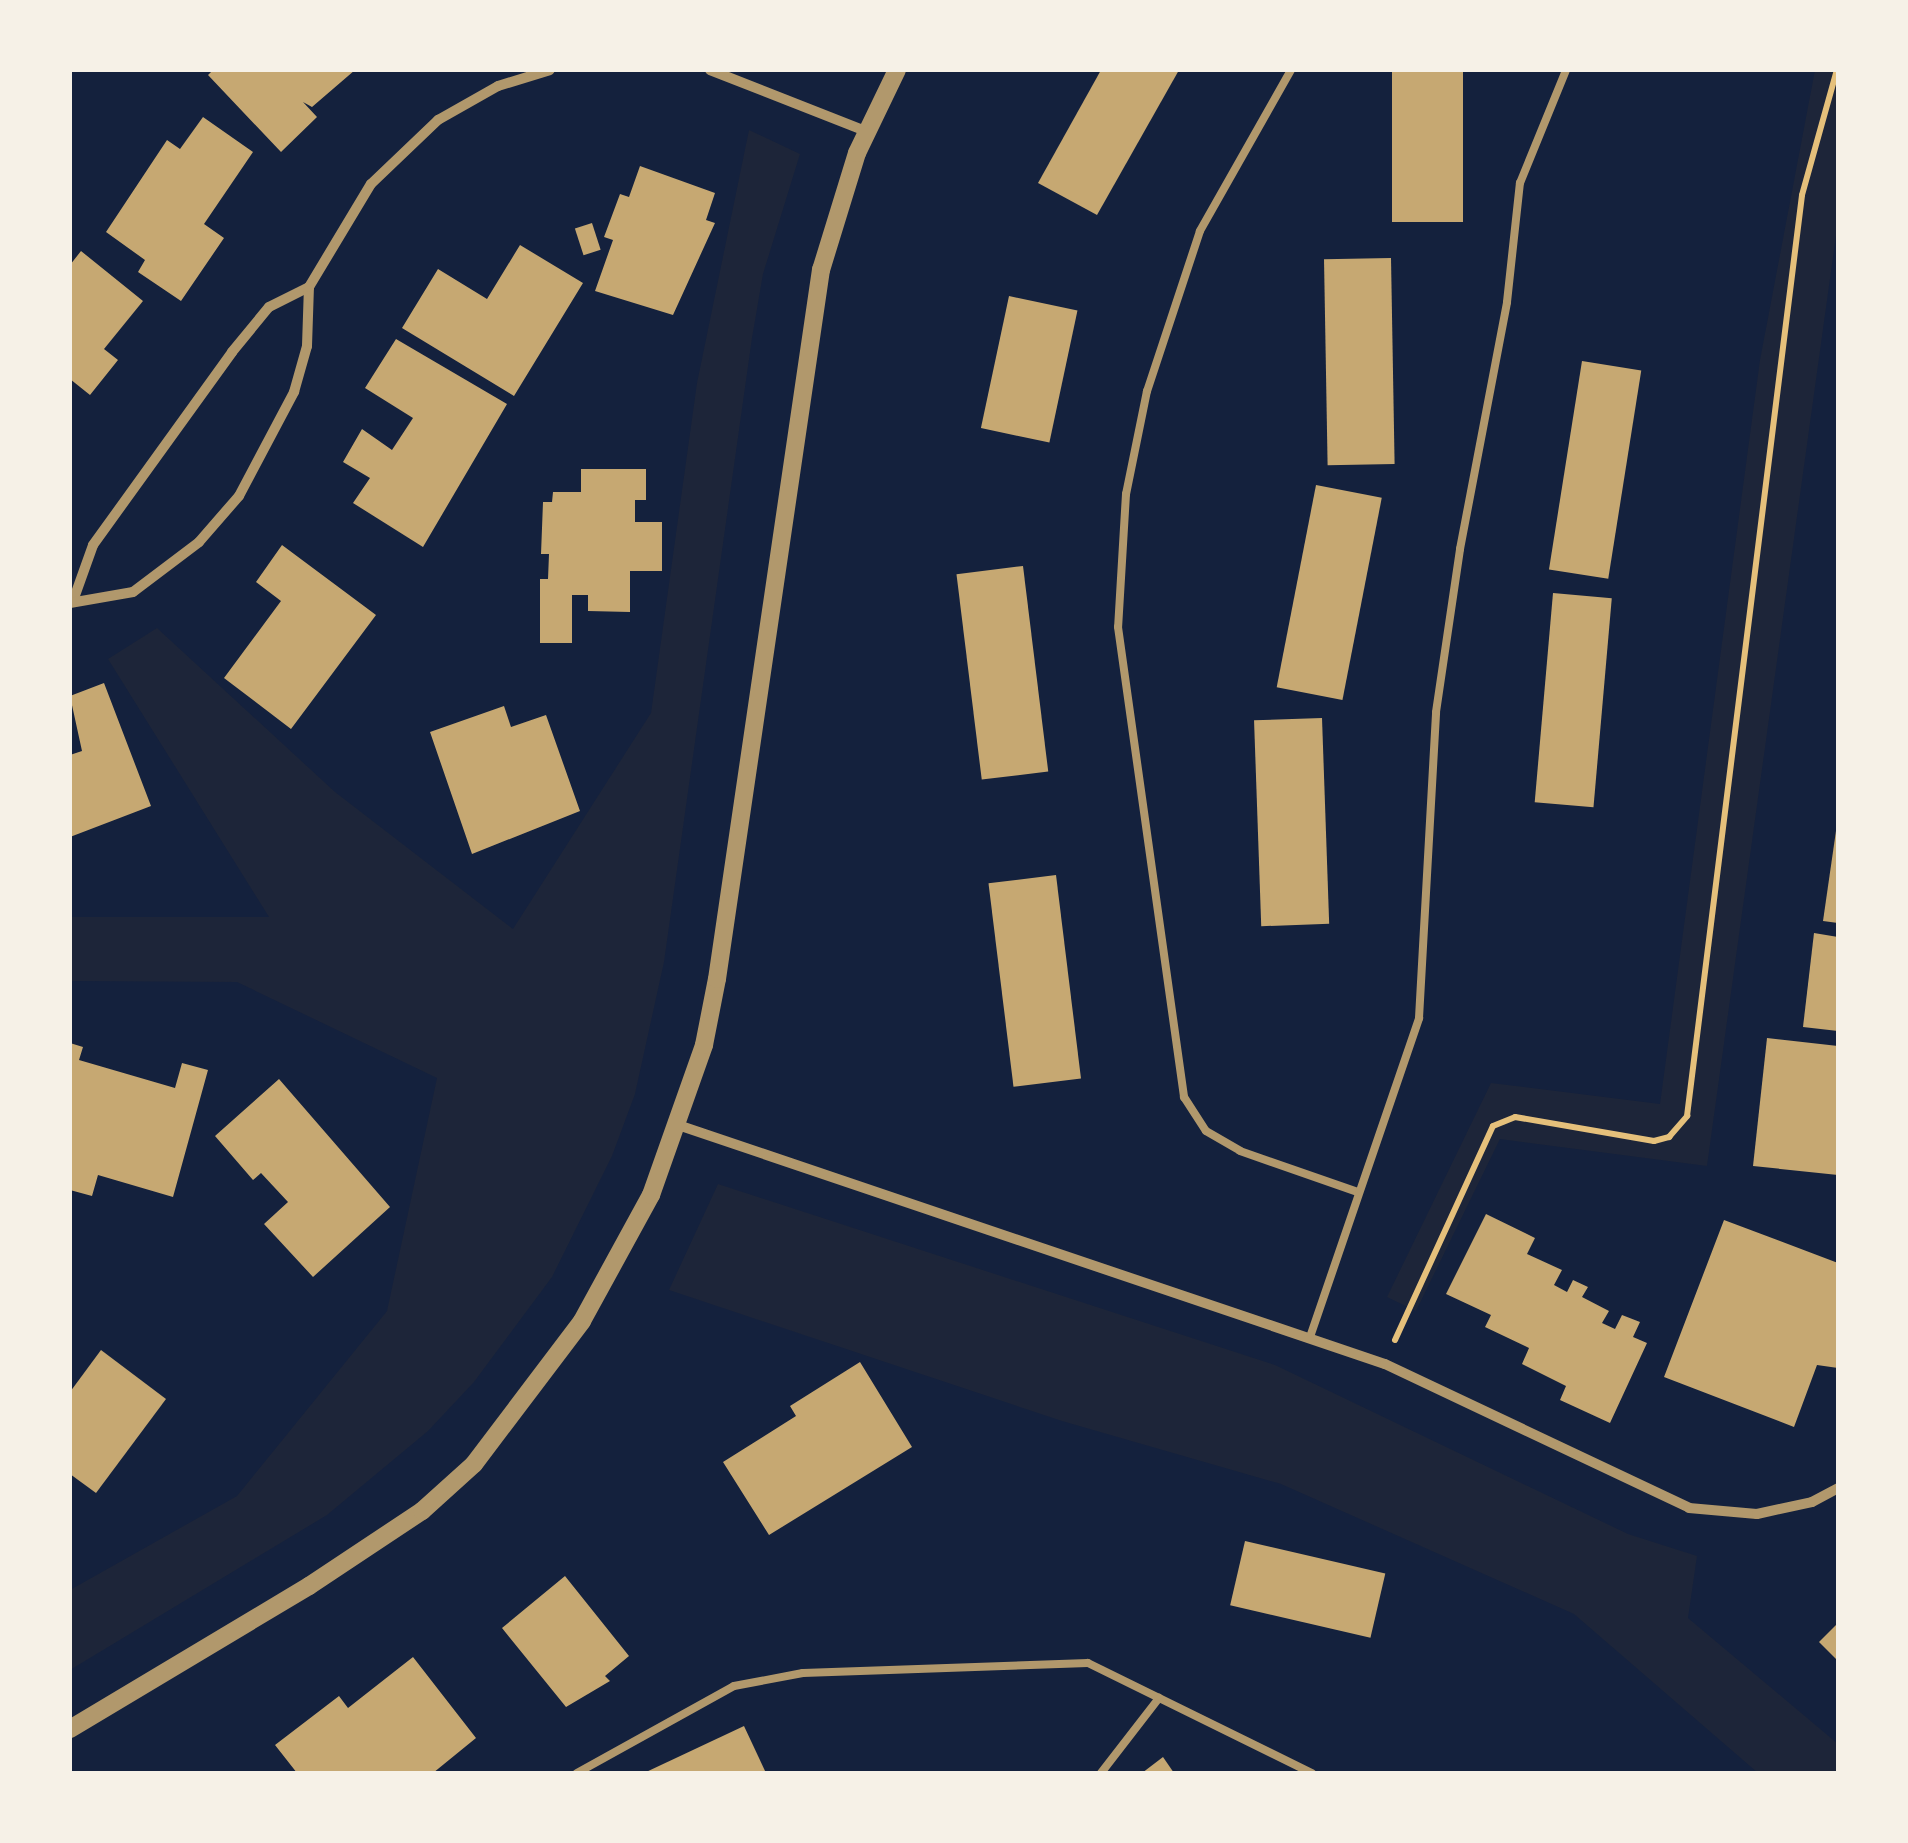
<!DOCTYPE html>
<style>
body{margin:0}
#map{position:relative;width:1908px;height:1843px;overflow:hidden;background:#14213d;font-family:Merriweather,serif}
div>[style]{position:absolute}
.green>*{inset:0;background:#1d2539}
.building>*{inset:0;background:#c6a872;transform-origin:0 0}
.path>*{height:6px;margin:-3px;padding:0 3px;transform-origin:3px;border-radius:3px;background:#e5c07b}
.service>*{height:8px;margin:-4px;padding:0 4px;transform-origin:4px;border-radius:4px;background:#b1986c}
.minor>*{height:10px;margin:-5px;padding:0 5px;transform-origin:5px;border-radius:5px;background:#b1986c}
.tertiary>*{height:18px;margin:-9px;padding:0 9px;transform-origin:9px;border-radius:9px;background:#b1986c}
span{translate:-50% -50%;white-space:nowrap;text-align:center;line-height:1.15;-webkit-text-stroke:10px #f6f1e7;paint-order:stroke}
.frame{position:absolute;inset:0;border:72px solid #f6f1e7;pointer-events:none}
</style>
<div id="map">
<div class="green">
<i style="clip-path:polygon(1815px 70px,1838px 70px,1838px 221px,1707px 1166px,1500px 1139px,1416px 1311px,1387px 1297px,1491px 1083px,1660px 1104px,1760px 360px)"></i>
<i style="clip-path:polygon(749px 130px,800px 154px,763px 274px,752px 338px,664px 962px,635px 1094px,612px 1156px,552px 1277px,474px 1382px,428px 1431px,327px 1515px,70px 1670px,70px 1590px,237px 1496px,387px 1311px,437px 1078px,237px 982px,70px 981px,70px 917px,269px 917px,108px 659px,157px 628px,335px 792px,513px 929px,651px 713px,697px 383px)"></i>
<i style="clip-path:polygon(718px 1184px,1275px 1365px,1628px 1534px,1697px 1556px,1688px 1618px,1838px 1744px,1838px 1773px,1758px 1773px,1574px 1614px,1281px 1484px,1062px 1421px,669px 1290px)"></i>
</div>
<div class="building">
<i style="clip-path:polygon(213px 70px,355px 70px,312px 107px,303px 102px,317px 117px,281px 152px,208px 75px)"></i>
<i style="clip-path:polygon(1101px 70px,1179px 70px,1097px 215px,1038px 183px)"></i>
<i style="left:1392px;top:70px;width:71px;height:152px"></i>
<i style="clip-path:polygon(203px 117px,253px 152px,204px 224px,224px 238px,181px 301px,138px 272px,145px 260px,106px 232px,167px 140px,180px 149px)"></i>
<i style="clip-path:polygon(640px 166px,715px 193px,706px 220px,715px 223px,673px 315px,595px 291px,613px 240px,604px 237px,620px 194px,629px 197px)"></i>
<i style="left:592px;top:223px;width:28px;height:18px;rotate:72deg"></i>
<i style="clip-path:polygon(520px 245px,583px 283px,514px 396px,402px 328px,438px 269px,487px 299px)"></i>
<i style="clip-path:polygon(81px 251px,143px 301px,104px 349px,118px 360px,90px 395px,70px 379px,70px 265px)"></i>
<i style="left:1391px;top:258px;width:206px;height:67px;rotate:89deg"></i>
<i style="left:1009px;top:296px;width:70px;height:135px;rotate:12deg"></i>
<i style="clip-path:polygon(396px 339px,507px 404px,423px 547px,353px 503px,370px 478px,343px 462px,362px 429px,392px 450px,413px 418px,365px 388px)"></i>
<i style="left:1582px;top:361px;width:60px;height:211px;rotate:9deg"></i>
<i style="clip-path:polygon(581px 469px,646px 469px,646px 500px,635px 500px,635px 522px,662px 522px,662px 571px,630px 571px,630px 612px,588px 611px,588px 595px,572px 595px,572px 643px,540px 643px,540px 579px,548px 579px,549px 554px,541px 554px,543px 502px,552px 502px,553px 492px,581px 492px)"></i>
<i style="left:1316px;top:485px;width:67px;height:206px;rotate:11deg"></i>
<i style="clip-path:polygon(282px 545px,376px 615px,291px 729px,224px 678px,281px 601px,256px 582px)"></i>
<i style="left:1023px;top:566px;width:207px;height:67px;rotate:83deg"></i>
<i style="left:1553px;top:593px;width:59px;height:210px;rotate:5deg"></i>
<i style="clip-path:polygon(104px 683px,151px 806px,70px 837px,70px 755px,82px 751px,70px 696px)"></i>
<i style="clip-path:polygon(504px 706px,511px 727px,546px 715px,580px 811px,472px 854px,430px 732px)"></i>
<i style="left:1322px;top:718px;width:206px;height:68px;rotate:88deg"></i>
<i style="clip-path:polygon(1838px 817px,1838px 923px,1823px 921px)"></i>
<i style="left:1056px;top:875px;width:205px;height:68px;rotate:83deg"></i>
<i style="clip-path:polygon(1814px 933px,1838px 937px,1838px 1031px,1803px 1027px)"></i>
<i style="clip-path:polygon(1767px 1038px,1838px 1046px,1838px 1175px,1753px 1166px)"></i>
<i style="clip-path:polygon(70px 1043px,83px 1047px,79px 1060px,175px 1088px,182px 1063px,208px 1070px,173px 1197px,98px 1175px,92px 1196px,70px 1190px)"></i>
<i style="clip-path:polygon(279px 1079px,390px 1207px,313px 1277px,264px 1224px,288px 1202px,261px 1173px,253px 1180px,215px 1136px)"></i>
<i style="clip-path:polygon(1486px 1214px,1535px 1238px,1527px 1254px,1562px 1270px,1554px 1285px,1567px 1292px,1573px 1280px,1588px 1287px,1582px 1297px,1609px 1311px,1602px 1323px,1615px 1329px,1622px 1315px,1640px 1322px,1633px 1337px,1647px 1343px,1610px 1423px,1560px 1400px,1566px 1386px,1522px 1364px,1529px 1348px,1485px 1327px,1491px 1315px,1446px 1294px)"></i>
<i style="clip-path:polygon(1724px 1220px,1838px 1263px,1838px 1368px,1817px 1365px,1794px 1427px,1664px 1377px)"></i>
<i style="clip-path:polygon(101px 1350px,166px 1399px,96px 1493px,70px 1474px,70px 1392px)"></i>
<i style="clip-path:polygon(860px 1362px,912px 1447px,769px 1535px,723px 1462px,796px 1416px,790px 1406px)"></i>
<i style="left:1245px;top:1541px;width:144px;height:66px;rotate:13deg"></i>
<i style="clip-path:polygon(565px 1576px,629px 1656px,605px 1676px,610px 1681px,566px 1707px,502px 1628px)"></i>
<i style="clip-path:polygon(1838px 1623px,1838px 1661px,1819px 1642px)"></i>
<i style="clip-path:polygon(413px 1657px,476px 1738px,433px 1773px,297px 1773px,275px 1745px,339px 1696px,348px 1708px)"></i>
<i style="clip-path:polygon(744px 1726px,766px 1773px,644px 1773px)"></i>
<i style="clip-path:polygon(1163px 1757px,1174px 1773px,1142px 1773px)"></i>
</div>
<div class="path">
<i style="left:1395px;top:1340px;width:235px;rotate:-65.4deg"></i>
<i style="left:1493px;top:1126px;width:24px;rotate:-22deg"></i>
<i style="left:1515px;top:1117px;width:141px;rotate:9.8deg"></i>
<i style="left:1654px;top:1141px;width:16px;rotate:-15deg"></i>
<i style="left:1669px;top:1137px;width:28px;rotate:-49deg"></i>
<i style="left:1687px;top:1116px;width:928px;rotate:-82.88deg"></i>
<i style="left:1802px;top:195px;width:130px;rotate:-74.4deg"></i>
</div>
<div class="service">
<i style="left:1291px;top:70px;width:185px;rotate:119.5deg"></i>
<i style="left:1200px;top:231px;width:169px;rotate:108.3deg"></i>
<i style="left:1147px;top:391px;width:105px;rotate:101.5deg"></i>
<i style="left:1126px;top:494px;width:133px;rotate:93.4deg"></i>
<i style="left:1118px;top:627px;width:475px;rotate:82deg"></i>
<i style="left:1184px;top:1097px;width:40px;rotate:57.1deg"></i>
<i style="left:1206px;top:1131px;width:39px;rotate:30deg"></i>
<i style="left:1240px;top:1151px;width:125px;rotate:19.2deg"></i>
<i style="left:1310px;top:1337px;width:337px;rotate:-71.1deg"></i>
<i style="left:1419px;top:1018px;width:306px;rotate:-86.8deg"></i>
<i style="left:1436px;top:712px;width:165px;rotate:-81.6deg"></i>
<i style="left:1460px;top:549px;width:251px;rotate:-79.2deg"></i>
<i style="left:1507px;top:302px;width:120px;rotate:-83.8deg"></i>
<i style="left:1520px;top:183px;width:122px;rotate:-67.8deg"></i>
<i style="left:577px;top:1773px;width:179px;rotate:-29deg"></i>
<i style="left:734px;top:1686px;width:70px;rotate:-10.7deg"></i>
<i style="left:803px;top:1673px;width:285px;rotate:-2deg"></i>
<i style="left:1088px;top:1663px;width:250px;rotate:26.2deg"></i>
<i style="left:1101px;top:1773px;width:95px;rotate:-52.3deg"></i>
</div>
<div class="minor">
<i style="left:710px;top:70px;width:168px;rotate:21.4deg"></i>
<i style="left:73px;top:601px;width:59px;rotate:-70.3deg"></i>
<i style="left:93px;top:545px;width:238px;rotate:-54.2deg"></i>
<i style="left:232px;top:352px;width:58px;rotate:-50.6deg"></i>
<i style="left:269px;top:307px;width:45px;rotate:-26.6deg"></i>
<i style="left:70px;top:603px;width:64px;rotate:-9.9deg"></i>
<i style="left:133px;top:592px;width:83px;rotate:-37.1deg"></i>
<i style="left:199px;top:542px;width:61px;rotate:-49deg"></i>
<i style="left:239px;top:496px;width:118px;rotate:-62.1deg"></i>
<i style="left:294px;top:392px;width:48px;rotate:-74.2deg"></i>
<i style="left:307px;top:346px;width:59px;rotate:-88.1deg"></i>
<i style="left:309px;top:287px;width:120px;rotate:-59deg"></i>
<i style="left:371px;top:184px;width:93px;rotate:-43.7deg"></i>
<i style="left:438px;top:120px;width:69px;rotate:-29.5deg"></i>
<i style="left:498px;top:86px;width:54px;rotate:-17.1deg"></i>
<i style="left:678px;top:1125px;width:746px;rotate:18.68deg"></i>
<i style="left:1385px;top:1364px;width:336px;rotate:25.3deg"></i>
<i style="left:1689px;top:1508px;width:68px;rotate:5deg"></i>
<i style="left:1757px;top:1514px;width:56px;rotate:-12.3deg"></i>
<i style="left:1812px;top:1502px;width:30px;rotate:-28deg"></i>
</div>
<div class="tertiary">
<i style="left:70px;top:1729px;width:279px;rotate:-30.9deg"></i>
<i style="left:309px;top:1586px;width:136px;rotate:-33.6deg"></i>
<i style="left:422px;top:1511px;width:70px;rotate:-42.1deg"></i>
<i style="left:474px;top:1464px;width:179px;rotate:-52.9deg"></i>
<i style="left:582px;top:1321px;width:144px;rotate:-61.3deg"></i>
<i style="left:651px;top:1195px;width:159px;rotate:-70.5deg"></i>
<i style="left:704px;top:1045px;width:67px;rotate:-78.9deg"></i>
<i style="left:717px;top:979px;width:717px;rotate:-81.66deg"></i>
<i style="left:821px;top:270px;width:122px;rotate:-72.9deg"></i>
<i style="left:857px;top:153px;width:92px;rotate:-64.3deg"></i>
</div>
<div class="frame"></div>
</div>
